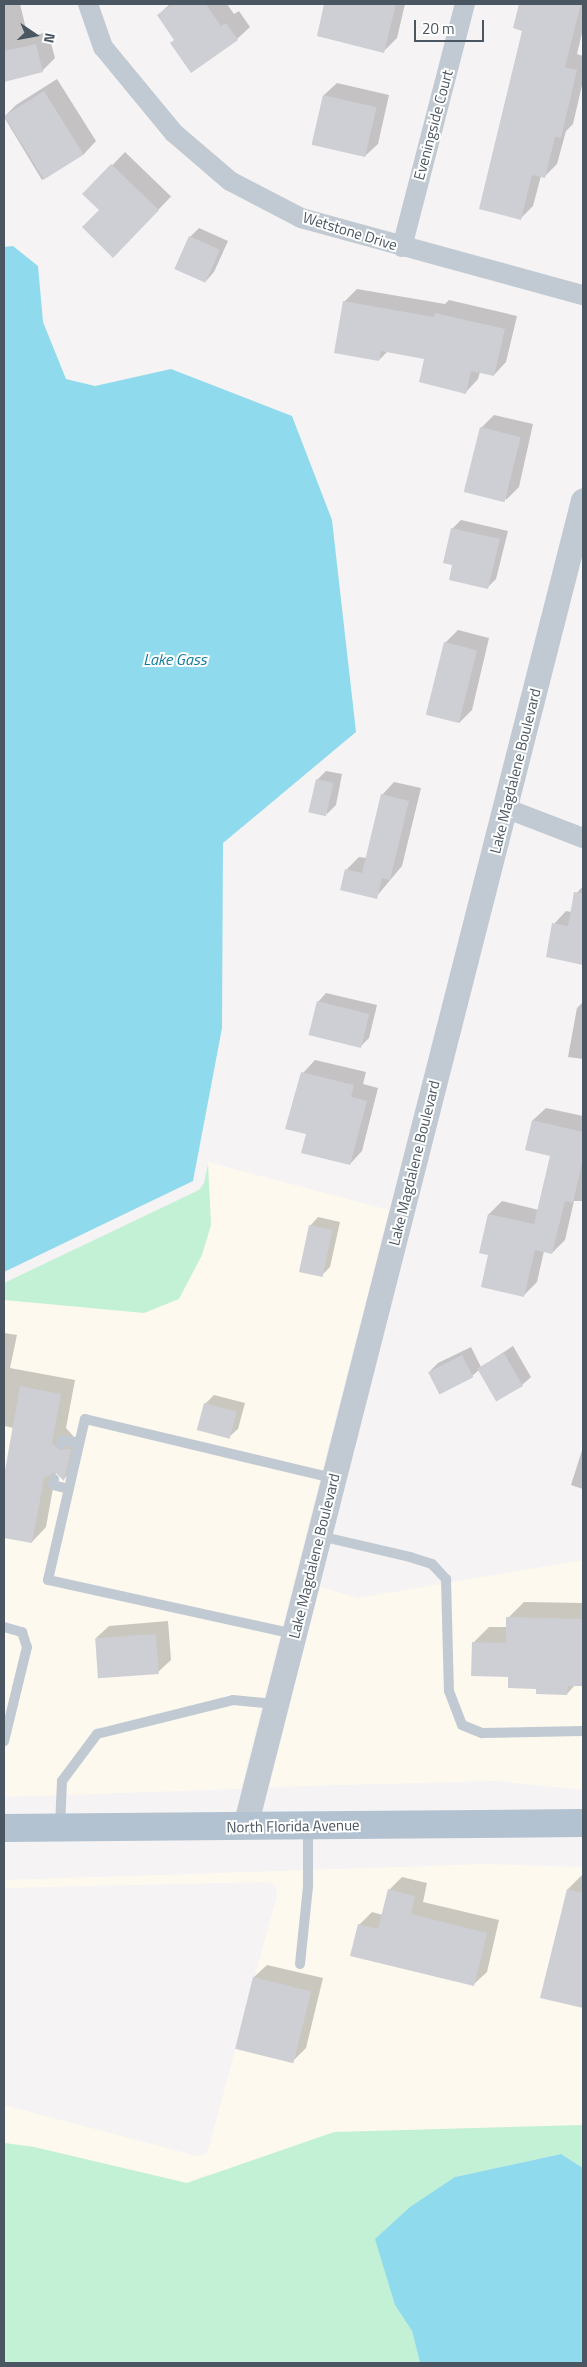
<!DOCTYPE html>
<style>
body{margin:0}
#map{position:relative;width:587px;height:2367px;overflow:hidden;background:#f5f3f3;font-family:"Titillium Web",sans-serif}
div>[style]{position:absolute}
.commercial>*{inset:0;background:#fdf9ef}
.green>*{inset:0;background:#c3f1d5}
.water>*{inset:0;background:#90daee}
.shadow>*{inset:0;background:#0003;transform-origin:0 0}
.building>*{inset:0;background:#cdcfd5;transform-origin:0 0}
.service>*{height:10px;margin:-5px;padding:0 5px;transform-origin:5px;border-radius:5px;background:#c1cad2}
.minor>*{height:20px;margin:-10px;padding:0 10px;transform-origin:10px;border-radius:10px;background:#c1cad2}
.tertiary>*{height:25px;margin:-12.5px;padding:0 12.5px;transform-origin:12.5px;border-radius:12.5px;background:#c1cad2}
.primary>*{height:28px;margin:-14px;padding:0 14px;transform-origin:14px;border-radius:14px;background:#b3c2d1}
span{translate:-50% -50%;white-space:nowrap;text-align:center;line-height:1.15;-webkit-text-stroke:4px #fff;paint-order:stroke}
.street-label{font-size:15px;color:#4a5661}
.water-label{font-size:16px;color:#0c7c9b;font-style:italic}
.frame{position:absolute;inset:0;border:5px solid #4a5661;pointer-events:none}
.north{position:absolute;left:10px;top:10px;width:50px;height:50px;-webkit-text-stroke:4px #fff;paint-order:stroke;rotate:102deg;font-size:14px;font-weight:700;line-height:20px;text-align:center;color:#4a5661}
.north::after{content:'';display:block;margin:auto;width:18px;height:22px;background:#4a5661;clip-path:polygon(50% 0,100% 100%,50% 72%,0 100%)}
.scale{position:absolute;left:414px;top:20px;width:70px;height:22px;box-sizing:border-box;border:2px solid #4a5661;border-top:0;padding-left:6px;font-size:15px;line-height:18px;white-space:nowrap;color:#4a5661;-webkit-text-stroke:4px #fff;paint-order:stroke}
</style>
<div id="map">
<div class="commercial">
<i style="clip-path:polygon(208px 1162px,389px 1210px,241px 1789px,4px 1797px,4px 1300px,78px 1306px,211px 1225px)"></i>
<i style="clip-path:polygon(583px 1560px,583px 1790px,495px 1781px,269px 1787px,320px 1587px,358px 1598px)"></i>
<i style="clip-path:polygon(486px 1864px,583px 1867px,583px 2125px,490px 2129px,206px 2175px,187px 2183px,34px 2147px,4px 2143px,4px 2105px,197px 2156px,207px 2154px,277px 1895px,275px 1886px,269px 1882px,4px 1888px,4px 1880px)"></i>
</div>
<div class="green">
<i style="clip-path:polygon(208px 1164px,211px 1225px,202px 1255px,179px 1299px,144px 1313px,4px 1300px,4px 1283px,199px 1190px,204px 1183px)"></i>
<i style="clip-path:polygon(583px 2125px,583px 2168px,561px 2154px,455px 2177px,395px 2305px,412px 2331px,420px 2363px,4px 2363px,4px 2143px,34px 2147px,187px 2183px,334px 2132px)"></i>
</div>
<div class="water">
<i style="clip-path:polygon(13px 246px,38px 266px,43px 322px,66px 379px,95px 386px,171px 369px,292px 416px,332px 520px,356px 732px,223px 843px,222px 1028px,193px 1181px,4px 1272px,4px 247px)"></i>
<i style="clip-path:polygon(561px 2154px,583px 2168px,583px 2363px,420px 2363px,412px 2331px,395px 2305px,375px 2239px,410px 2207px,455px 2177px)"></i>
</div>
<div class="shadow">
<i style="clip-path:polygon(4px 4px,20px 4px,28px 37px,48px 32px,55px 58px,42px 71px,4px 80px)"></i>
<i style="clip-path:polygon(170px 4px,227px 4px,234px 14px,239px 11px,250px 27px,237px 39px,175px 40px,158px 15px)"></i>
<i style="clip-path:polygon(326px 4px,405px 4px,397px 38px,384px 51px,318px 36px)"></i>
<i style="clip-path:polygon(521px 4px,583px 4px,583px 29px,577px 54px,583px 56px,583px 81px,573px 124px,566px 131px,557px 164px,544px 177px,541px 176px,533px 206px,520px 219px,524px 30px,515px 27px)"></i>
<i style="clip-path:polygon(57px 79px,96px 141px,84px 154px,42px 180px,4px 117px,16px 105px)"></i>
<i style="clip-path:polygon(337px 83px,389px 95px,378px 144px,365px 156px,324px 95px)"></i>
<i style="left:125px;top:152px;width:64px;height:59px;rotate:44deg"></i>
<i style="clip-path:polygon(199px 228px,228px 241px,214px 272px,206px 281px,190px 237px)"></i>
<i style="clip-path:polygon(357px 289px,445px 304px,449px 300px,517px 316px,506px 362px,494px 375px,480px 372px,478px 379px,466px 392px,426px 358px,388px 351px,379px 360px,344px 302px)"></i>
<i style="clip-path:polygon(494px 415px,533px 424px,519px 487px,506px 500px,481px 428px)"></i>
<i style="clip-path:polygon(461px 520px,508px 531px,496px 579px,487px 588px,454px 564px,452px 529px)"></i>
<i style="clip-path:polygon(458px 630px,489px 638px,472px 710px,459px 723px,445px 643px)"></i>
<i style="clip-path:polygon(326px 771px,342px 774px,336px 805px,327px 814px,317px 780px)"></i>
<i style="clip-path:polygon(394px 782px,421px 788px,402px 866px,376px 897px,347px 869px,359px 857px,367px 858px,382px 795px)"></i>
<i style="clip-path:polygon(583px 886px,583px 963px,547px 956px,554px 924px,566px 911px,571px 912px,575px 895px)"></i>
<i style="clip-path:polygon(326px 993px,377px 1005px,369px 1038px,360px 1047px,318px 1002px)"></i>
<i style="clip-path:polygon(583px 1002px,583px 1059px,568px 1057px,577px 1008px)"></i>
<i style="clip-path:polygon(315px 1060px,366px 1072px,363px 1084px,378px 1088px,362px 1151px,350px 1164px,303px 1073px)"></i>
<i style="clip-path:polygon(546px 1108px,583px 1116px,583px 1201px,574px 1201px,565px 1240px,552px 1253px,544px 1251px,537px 1282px,524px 1295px,489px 1254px,481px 1252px,489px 1214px,502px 1201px,539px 1210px,551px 1155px,533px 1120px)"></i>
<i style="clip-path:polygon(318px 1217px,340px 1222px,330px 1267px,321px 1276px,310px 1226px)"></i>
<i style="clip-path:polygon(4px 1333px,17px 1335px,10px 1368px,75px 1380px,66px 1428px,74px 1437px,85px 1435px,78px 1465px,64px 1479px,56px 1472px,46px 1527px,32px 1542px,4px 1537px,4px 1483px,14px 1428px,4px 1426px)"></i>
<i style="clip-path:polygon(513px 1346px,531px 1377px,522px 1385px,479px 1370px,472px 1376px,430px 1371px,438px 1363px,471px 1347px,481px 1367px)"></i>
<i style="clip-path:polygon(214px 1395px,245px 1403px,238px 1429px,229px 1437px,205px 1404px)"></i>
<i style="clip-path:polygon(583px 1447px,583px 1489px,571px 1485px)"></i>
<i style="clip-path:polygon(524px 1602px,583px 1603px,583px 1685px,575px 1685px,567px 1694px,537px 1688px,509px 1675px,473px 1643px,489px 1627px,507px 1627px,508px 1618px)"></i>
<i style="clip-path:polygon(168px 1621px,171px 1660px,158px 1672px,96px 1638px,109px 1626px)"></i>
<i style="clip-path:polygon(583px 1874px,583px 2007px,542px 1997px,568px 1889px)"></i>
<i style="clip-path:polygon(402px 1877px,427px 1883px,423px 1902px,499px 1920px,487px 1972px,474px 1984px,359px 1925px,372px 1912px,383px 1915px,389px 1890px)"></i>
<i style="clip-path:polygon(267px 1965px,323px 1978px,306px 2048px,293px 2061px,254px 1977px)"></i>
</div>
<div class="building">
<i style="clip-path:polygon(173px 4px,206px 4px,221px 26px,226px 23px,238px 40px,191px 73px,170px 43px,174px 40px,157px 15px)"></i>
<i style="clip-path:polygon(324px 4px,396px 4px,384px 53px,317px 36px)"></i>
<i style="clip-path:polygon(519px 4px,581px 4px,565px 67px,577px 70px,561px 138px,555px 137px,545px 178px,532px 175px,521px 220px,479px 209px,522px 31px,513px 28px)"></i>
<i style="clip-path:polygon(36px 44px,43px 72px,4px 82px,4px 51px)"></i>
<i style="left:44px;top:91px;width:75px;height:47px;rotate:58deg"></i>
<i style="left:323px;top:95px;width:55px;height:51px;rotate:13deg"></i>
<i style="clip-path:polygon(111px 164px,159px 210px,113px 258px,82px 227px,99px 210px,82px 194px)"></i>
<i style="left:189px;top:236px;width:34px;height:36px;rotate:24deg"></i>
<i style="clip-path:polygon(343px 301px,434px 317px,435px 313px,505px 329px,494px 376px,471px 371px,466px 394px,419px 382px,424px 359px,381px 351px,379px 361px,334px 353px)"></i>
<i style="left:480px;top:427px;width:42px;height:67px;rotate:14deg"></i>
<i style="clip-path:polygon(451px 528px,500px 539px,488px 589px,449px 580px,452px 565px,443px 563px)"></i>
<i style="left:444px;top:642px;width:34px;height:75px;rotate:14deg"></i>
<i style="left:316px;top:779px;width:18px;height:34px;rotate:13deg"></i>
<i style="clip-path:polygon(381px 794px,409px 801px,390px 880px,382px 878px,377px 899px,340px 890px,345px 869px,362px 873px)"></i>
<i style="clip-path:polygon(574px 892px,583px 893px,583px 965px,546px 957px,552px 923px,568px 926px)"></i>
<i style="left:317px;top:1001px;width:54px;height:35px;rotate:14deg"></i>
<i style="clip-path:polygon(301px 1072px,354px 1085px,351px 1097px,367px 1101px,350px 1165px,301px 1153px,306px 1134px,285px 1129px)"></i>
<i style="clip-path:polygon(532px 1120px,583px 1132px,583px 1159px,573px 1203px,565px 1201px,552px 1254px,535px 1250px,524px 1297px,481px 1287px,488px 1255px,479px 1253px,488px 1214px,534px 1224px,550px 1156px,525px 1150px)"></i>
<i style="left:309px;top:1225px;width:24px;height:48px;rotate:12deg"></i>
<i style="left:504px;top:1353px;width:38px;height:31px;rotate:60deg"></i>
<i style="left:462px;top:1355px;width:25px;height:38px;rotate:63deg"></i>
<i style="clip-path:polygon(20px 1386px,61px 1394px,52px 1443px,59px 1450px,71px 1449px,64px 1481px,55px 1472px,44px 1478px,32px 1543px,4px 1538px,4px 1476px)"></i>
<i style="left:204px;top:1403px;width:34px;height:28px;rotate:15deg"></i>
<i style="clip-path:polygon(506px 1617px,583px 1619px,583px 1686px,568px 1686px,567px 1695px,536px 1694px,536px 1689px,508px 1688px,508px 1677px,471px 1676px,472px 1642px,506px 1643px)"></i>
<i style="left:156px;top:1634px;width:40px;height:61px;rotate:86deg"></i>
<i style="clip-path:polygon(388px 1889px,415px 1896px,411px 1914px,487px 1933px,474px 1986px,350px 1956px,358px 1924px,378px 1929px)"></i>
<i style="clip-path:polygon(567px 1889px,583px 1893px,583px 2008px,540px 1998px)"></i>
<i style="left:253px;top:1977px;width:60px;height:74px;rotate:14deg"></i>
</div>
<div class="service">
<i style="left:61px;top:1444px;width:4px;rotate:-76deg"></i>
<i style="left:62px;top:1440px;width:17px;rotate:10deg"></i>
<i style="left:54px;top:1479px;width:6px;rotate:99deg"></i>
<i style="left:53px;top:1485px;width:16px;rotate:14deg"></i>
<i style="left:320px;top:1536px;width:92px;rotate:13.1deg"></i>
<i style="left:410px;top:1557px;width:23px;rotate:18deg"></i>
<i style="left:432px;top:1564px;width:21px;rotate:47deg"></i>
<i style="left:446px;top:1579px;width:112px;rotate:88.5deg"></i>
<i style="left:449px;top:1691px;width:36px;rotate:69deg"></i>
<i style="left:462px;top:1725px;width:22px;rotate:22deg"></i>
<i style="left:482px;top:1733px;width:101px;rotate:-1.1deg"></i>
<i style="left:4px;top:1627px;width:19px;rotate:16deg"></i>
<i style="left:22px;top:1632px;width:16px;rotate:72deg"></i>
<i style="left:27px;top:1647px;width:97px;rotate:103.7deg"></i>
<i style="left:294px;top:1634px;width:252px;rotate:-167.6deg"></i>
<i style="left:48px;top:1580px;width:165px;rotate:-77.1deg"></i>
<i style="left:85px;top:1419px;width:255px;rotate:13.4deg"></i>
<i style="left:60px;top:1827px;width:46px;rotate:-87.5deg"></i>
<i style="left:62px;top:1781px;width:59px;rotate:-53.3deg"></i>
<i style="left:97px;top:1734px;width:140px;rotate:-14deg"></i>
<i style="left:233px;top:1700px;width:42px;rotate:5.4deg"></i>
<i style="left:300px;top:1964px;width:78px;rotate:-84.1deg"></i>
<i style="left:308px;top:1886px;width:59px;rotate:-90deg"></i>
</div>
<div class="minor">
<i style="left:88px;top:4px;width:46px;rotate:70.8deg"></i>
<i style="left:103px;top:47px;width:112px;rotate:50.5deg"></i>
<i style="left:174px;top:133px;width:74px;rotate:40.6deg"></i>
<i style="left:230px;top:181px;width:80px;rotate:27.5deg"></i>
<i style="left:301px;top:218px;width:292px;rotate:15.3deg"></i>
<i style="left:402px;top:247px;width:251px;rotate:-75.5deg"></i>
<i style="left:505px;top:808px;width:84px;rotate:21deg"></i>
</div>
<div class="tertiary">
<i style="left:245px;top:1826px;width:1368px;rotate:-75.7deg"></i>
</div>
<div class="primary">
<i style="left:4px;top:1828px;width:579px;rotate:-0.49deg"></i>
</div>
<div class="street-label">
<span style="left:433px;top:125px;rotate:-75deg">Eveningside Court</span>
<span style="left:350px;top:231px;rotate:17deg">Wetstone Drive</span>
<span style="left:515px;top:771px;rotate:-76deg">Lake Magdalene Boulevard</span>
<span style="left:414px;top:1163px;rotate:-76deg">Lake Magdalene Boulevard</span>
<span style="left:314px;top:1556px;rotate:-76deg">Lake Magdalene Boulevard</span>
<span style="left:293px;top:1826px;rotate:-1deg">North Florida Avenue</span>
</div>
<div class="water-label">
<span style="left:175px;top:659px">Lake Gass</span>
</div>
<div class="frame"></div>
<div class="north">N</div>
<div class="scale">20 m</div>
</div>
